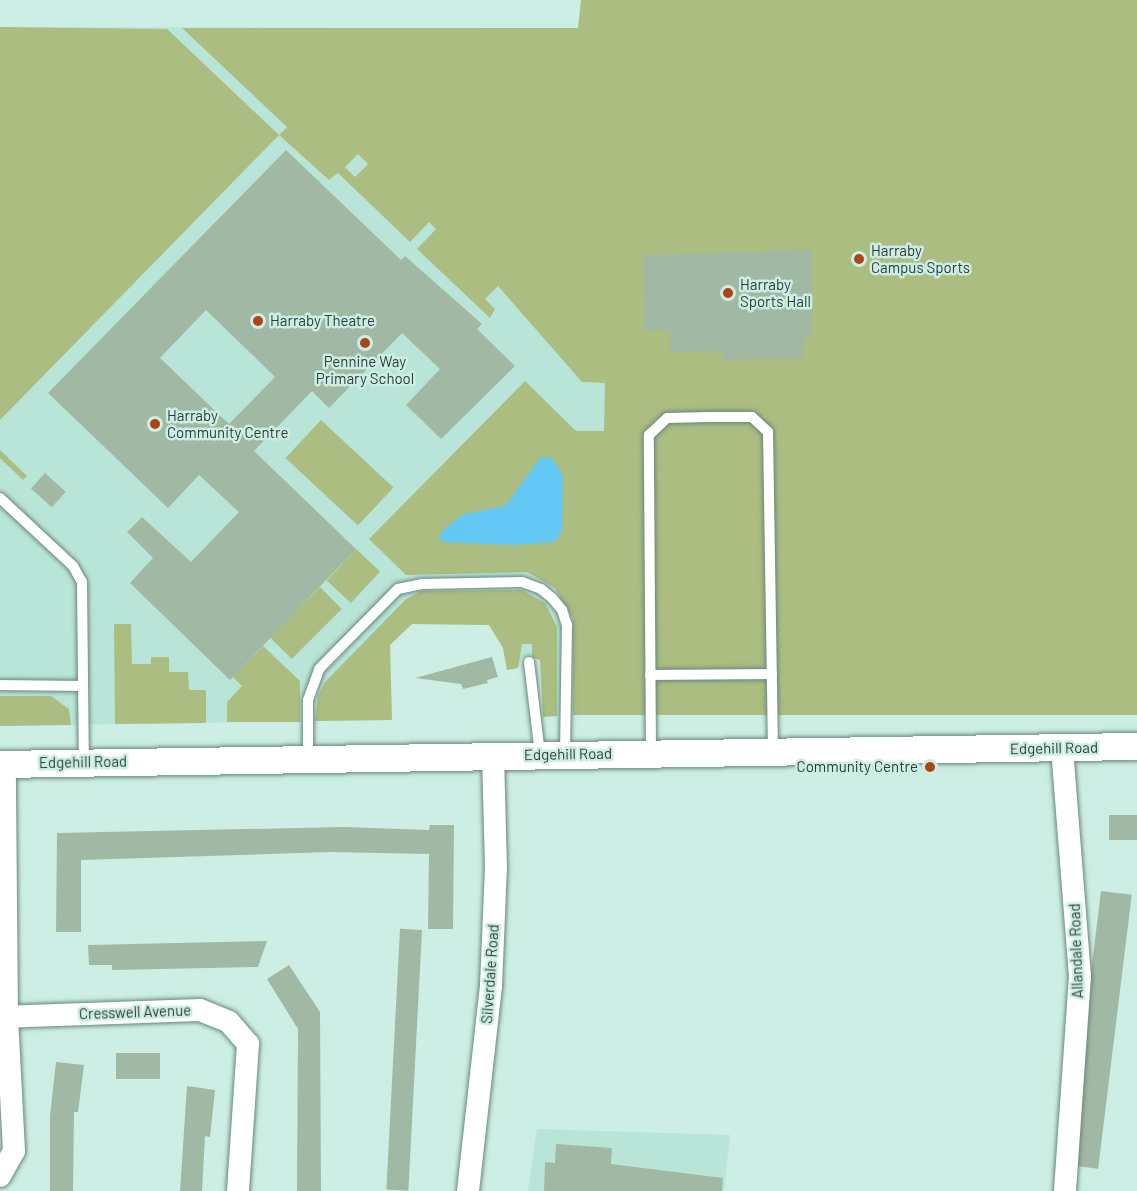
<!DOCTYPE html>
<style>
body{margin:0}
#map{position:relative;width:1137px;height:1191px;overflow:hidden;background:#cceee4;font-family:Barlow,sans-serif}
div>[style]{position:absolute}
.built>*{inset:0;background:#b9e5d8}
.green>*{inset:0;background:#abbd81;transform-origin:0 0}
.water>*{inset:0;background:#63c9f4}
.building>*{inset:0;background:#a1b8a4;transform-origin:0 0}
.roads{filter:drop-shadow(0 0 2px #68877e) drop-shadow(0 0 2px #68877e)}
.service>*{height:10px;margin:-5px;padding:0 5px;transform-origin:5px;border-radius:5px;background:#fff}
.minor>*{height:22px;margin:-11px;padding:0 11px;transform-origin:11px;border-radius:11px;background:#fff}
.tertiary>*{height:27px;margin:-13.5px;padding:0 13.5px;transform-origin:13.5px;border-radius:13.5px;background:#fff}
.dots>*{width:16px;height:16px;translate:-50% -50%;box-sizing:border-box;border:3px solid #cceee4;border-radius:50%}
span{translate:-50% -50%;white-space:nowrap;text-align:center;line-height:1.15;-webkit-text-stroke:5px #cceee4;paint-order:stroke}
.poi-label{font-size:15px;color:#2f3d39}
.left{translate:0 -50%;text-align:left}
.right{translate:-100% -50%;text-align:right}
.street-label{font-size:15px;color:#2f3d39}
</style>
<div id="map">
<div class="built">
<i style="clip-path:polygon(0 27px,579px 28px,582px 382px,605px 383px,606px 413px,573px 715px,543px 717px,540px 660px,522px 657px,518px 668px,507px 670px,503px 648px,489px 625px,412px 624px,390px 645px,392px 720px,0 726px)"></i>
<i style="clip-path:polygon(537px 1129px,730px 1135px,724px 1191px,528px 1191px)"></i>
</div>
<div class="green">
<i style="clip-path:polygon(evenodd,581px 0,1137px 0,1137px 715px,573px 715px,573px 618px,555px 588px,527px 572px,406px 575px,369px 539px,525px 381px,576px 431px,604px 431px,605px 383px,582px 382px,498px 286px,485px 299px,495px 309px,490px 318px,417px 249px,436px 229px,429px 222px,410px 242px,338px 173px,329px 180px,279px 135px,0 420px,0 27px,167px 29px,279px 135px,287px 127px,182px 28px,578px 28px,581px 0,358px 154px,368px 164px,355px 177px,345px 167px,358px 154px)"></i>
<i style="left:321px;top:420px;width:99px;height:52px;rotate:43deg"></i>
<i style="clip-path:polygon(0 450px,27px 476px,23px 480px,0 458px)"></i>
<i style="left:356px;top:549px;width:33px;height:43px;rotate:43deg"></i>
<i style="left:320px;top:587px;width:31px;height:71px;rotate:45deg"></i>
<i style="clip-path:polygon(522px 590px,545px 603px,557px 627px,557px 716px,543px 717px,540px 660px,532px 657px,532px 644px,522px 644px,518px 668px,507px 670px,503px 648px,489px 625px,412px 624px,390px 645px,392px 720px,315px 721px,318px 696px,325px 682px,406px 599px,421px 591px)"></i>
<i style="clip-path:polygon(114px 624px,131px 624px,132px 664px,151px 664px,151px 657px,169px 657px,169px 672px,188px 672px,189px 690px,206px 690px,206px 723px,115px 724px)"></i>
<i style="clip-path:polygon(263px 646px,300px 681px,300px 722px,227px 722px,227px 702px,242px 686px,233px 677px)"></i>
<i style="clip-path:polygon(0 696px,51px 696px,69px 709px,71px 725px,0 726px)"></i>
</div>
<div class="water">
<i style="clip-path:polygon(541px 457px,552px 458px,563px 476px,562px 531px,555px 542px,514px 545px,442px 542px,439px 537px,445px 528px,464px 514px,505px 506px)"></i>
</div>
<div class="building">
<i style="clip-path:polygon(evenodd,286px 150px,401px 260px,405px 256px,482px 324px,477px 329px,515px 366px,441px 439px,406px 405px,440px 369px,402px 333px,329px 408px,312px 391px,254px 451px,356px 549px,230px 680px,130px 583px,153px 558px,127px 532px,142px 517px,191px 562px,239px 512px,199px 475px,168px 508px,48px 393px,286px 150px,206px 310px,275px 377px,229px 424px,160px 358px,206px 310px)"></i>
<i style="clip-path:polygon(812px 250px,812px 337px,804px 338px,803px 358px,722px 360px,722px 351px,670px 352px,670px 330px,644px 331px,643px 255px)"></i>
<i style="left:45px;top:473px;width:28px;height:21px;rotate:42deg"></i>
<i style="clip-path:polygon(492px 657px,498px 677px,487px 680px,488px 683px,463px 689px,461px 684px,415px 678px)"></i>
<i style="left:1109px;top:815px;width:28px;height:25px"></i>
<i style="clip-path:polygon(430px 825px,454px 825px,453px 929px,428px 929px,429px 854px,330px 852px,81px 860px,81px 932px,56px 932px,57px 833px,344px 827px,429px 830px)"></i>
<i style="left:1101px;top:891px;width:31px;height:276px;rotate:7deg"></i>
<i style="left:422px;top:930px;width:261px;height:22px;rotate:93deg"></i>
<i style="clip-path:polygon(267px 941px,258px 967px,112px 970px,112px 965px,89px 965px,88px 945px)"></i>
<i style="clip-path:polygon(289px 965px,320px 1012px,321px 1191px,297px 1191px,298px 1029px,267px 979px)"></i>
<i style="left:116px;top:1053px;width:44px;height:26px"></i>
<i style="clip-path:polygon(56px 1062px,84px 1065px,78px 1112px,74px 1112px,73px 1191px,50px 1191px,50px 1116px)"></i>
<i style="clip-path:polygon(187px 1086px,215px 1090px,210px 1137px,205px 1136px,202px 1191px,180px 1191px)"></i>
<i style="clip-path:polygon(556px 1144px,612px 1148px,611px 1164px,723px 1178px,722px 1191px,544px 1191px,545px 1162px,555px 1163px)"></i>
</div>
<div class="roads">
<div class="service">
<i style="left:0;top:498px;width:100px;rotate:43deg"></i>
<i style="left:73px;top:566px;width:18px;rotate:61deg"></i>
<i style="left:82px;top:582px;width:180px;rotate:89.4deg"></i>
<i style="left:529px;top:662px;width:93px;rotate:83.2deg"></i>
<i style="left:650px;top:675px;width:122px;rotate:-0.5deg"></i>
<i style="left:0;top:685px;width:83px;rotate:0.7deg"></i>
<i style="left:651px;top:752px;width:317px;rotate:-90.4deg"></i>
<i style="left:649px;top:435px;width:25px;rotate:-43deg"></i>
<i style="left:667px;top:418px;width:42px;rotate:-1.4deg"></i>
<i style="left:709px;top:417px;width:43px"></i>
<i style="left:752px;top:417px;width:22px;rotate:43deg"></i>
<i style="left:768px;top:432px;width:318px;rotate:89.1deg"></i>
<i style="left:308px;top:758px;width:58px;rotate:-90deg"></i>
<i style="left:308px;top:700px;width:33px;rotate:-70deg"></i>
<i style="left:319px;top:669px;width:112px;rotate:-45.4deg"></i>
<i style="left:398px;top:589px;width:25px;rotate:-12deg"></i>
<i style="left:422px;top:584px;width:100px;rotate:-1.1deg"></i>
<i style="left:522px;top:582px;width:20px;rotate:20deg"></i>
<i style="left:541px;top:589px;width:14px;rotate:39deg"></i>
<i style="left:552px;top:598px;width:16px;rotate:50deg"></i>
<i style="left:562px;top:610px;width:16px;rotate:72deg"></i>
<i style="left:567px;top:625px;width:130px;rotate:90.9deg"></i>
</div>
<div class="minor">
<i style="left:1062px;top:748px;width:229px;rotate:85.5deg"></i>
<i style="left:1080px;top:976px;width:216px;rotate:94deg"></i>
<i style="left:0;top:1017px;width:200px;rotate:-2deg"></i>
<i style="left:200px;top:1010px;width:31px;rotate:22deg"></i>
<i style="left:229px;top:1022px;width:29px;rotate:49deg"></i>
<i style="left:248px;top:1044px;width:147px;rotate:93.9deg"></i>
<i style="left:0;top:1176px;width:29px;rotate:-61deg"></i>
<i style="left:14px;top:1151px;width:134px;rotate:-93deg"></i>
<i style="left:7px;top:1017px;width:253px;rotate:-90.5deg"></i>
<i style="left:468px;top:1191px;width:206px;rotate:-83.6deg"></i>
<i style="left:491px;top:986px;width:117px;rotate:-87.6deg"></i>
<i style="left:496px;top:869px;width:113px;rotate:-91.5deg"></i>
</div>
<div class="tertiary">
<i style="left:0;top:764px;width:1137px;rotate:-0.91deg"></i>
</div>
</div>
<div class="dots">
<i style="left:859px;top:259px;background:#ac4619"></i>
<i style="left:728px;top:293px;background:#ac4619"></i>
<i style="left:258px;top:321px;background:#ac4619"></i>
<i style="left:365px;top:343px;background:#ac4619"></i>
<i style="left:155px;top:424px;background:#ac4619"></i>
<i style="left:930px;top:767px;background:#ac4619"></i>
</div>
<div class="poi-label">
<span class="left" style="left:871px;top:259px">Harraby<br>Campus Sports</span>
<span class="left" style="left:740px;top:293px">Harraby<br>Sports Hall</span>
<span class="left" style="left:270px;top:321px">Harraby Theatre</span>
<span style="left:365px;top:370px">Pennine Way<br>Primary School</span>
<span class="left" style="left:167px;top:424px">Harraby<br>Community Centre</span>
<span class="right" style="left:918px;top:767px">Community Centre</span>
</div>
<div class="street-label">
<span style="left:1054px;top:748px;rotate:-1deg">Edgehill Road</span>
<span style="left:568px;top:754px;rotate:-1deg">Edgehill Road</span>
<span style="left:83px;top:762px;rotate:-1deg">Edgehill Road</span>
<span style="left:1076px;top:951px;rotate:-92deg">Allandale Road</span>
<span style="left:490px;top:974px;rotate:-86deg">Silverdale Road</span>
<span style="left:135px;top:1012px;rotate:-2deg">Cresswell Avenue</span>
</div>
</div>
